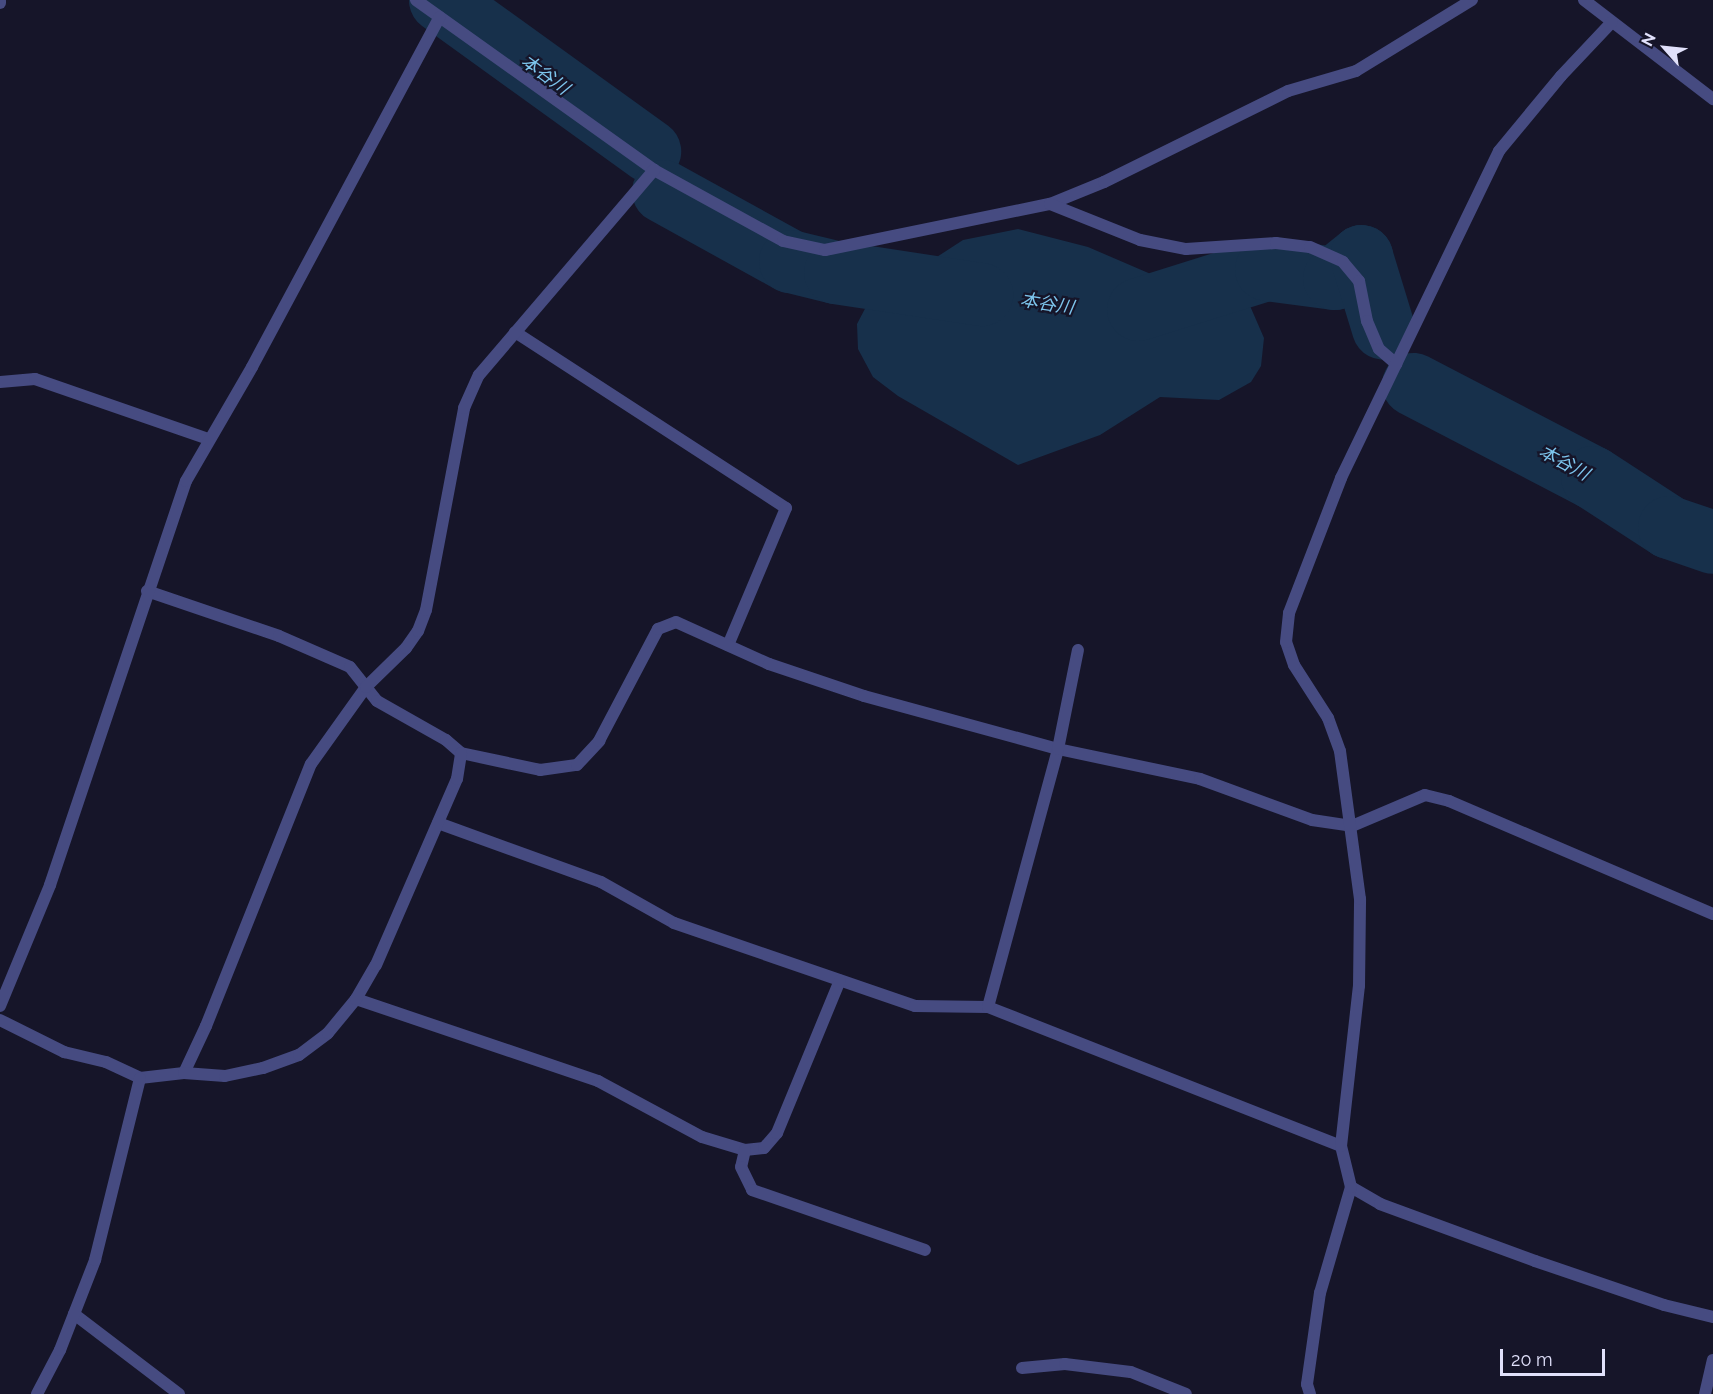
<!DOCTYPE html>
<meta charset="utf-8">
<style>
body{margin:0}
#map{position:relative;width:1713px;height:1394px;overflow:hidden;background:#161529;font-family:Raleway,"Noto Sans JP",sans-serif}
div>[style]{position:absolute}
.water>*{inset:0;background:#17304b}
.river>*{height:63px;margin:-31.5px;padding:0 31.5px;transform-origin:31.5px;border-radius:31.5px;background:#17304b}
.minor>*{height:12px;margin:-6px;padding:0 6px;transform-origin:6px;border-radius:6px;background:#464b81}
span{translate:-50% -50%;white-space:nowrap;text-align:center;line-height:1.15;-webkit-text-stroke:4.5px #161529;paint-order:stroke}
.water-label{font-size:18px;color:#7dc5ed;font-style:italic}
.north{position:absolute;left:1635px;top:18px;width:60px;height:60px;-webkit-text-stroke:4px #161529;paint-order:stroke;rotate:297deg;font-size:16px;font-weight:700;line-height:24px;text-align:center;color:#e1e1fb}
.north::after{content:'';display:block;margin:auto;width:21px;height:27px;background:#e1e1fb;clip-path:polygon(50% 0,100% 100%,50% 72%,0 100%)}
.scale{position:absolute;left:1500px;top:1349px;width:105px;height:27px;box-sizing:border-box;border:3px solid #e1e1fb;border-top:0;padding-left:8px;font-size:18px;line-height:21px;white-space:nowrap;color:#e1e1fb;-webkit-text-stroke:4px #161529;paint-order:stroke}
</style>
<div id="map">
<div class="water">
<i style="clip-path:polygon(1018px 229px,1088px 247px,1160px 278px,1189px 285px,1222px 283px,1244px 292px,1264px 338px,1261px 366px,1251px 382px,1219px 400px,1160px 397px,1100px 435px,1018px 465px,898px 396px,873px 377px,858px 349px,857px 324px,869px 301px,963px 240px)"></i>
</div>
<div class="river">
<i style="left:440px;top:0;width:258px;rotate:35.8deg"></i>
<i style="left:663px;top:191px;width:145px;rotate:28.9deg"></i>
<i style="left:790px;top:261px;width:46px;rotate:13.7deg"></i>
<i style="left:835px;top:272px;width:148px;rotate:8.6deg"></i>
<i style="left:1138px;top:309px;width:134px;rotate:-17.4deg"></i>
<i style="left:1266px;top:269px;width:69px;rotate:7.5deg"></i>
<i style="left:1334px;top:278px;width:35px;rotate:-39deg"></i>
<i style="left:1361px;top:256px;width:75px;rotate:73deg"></i>
<i style="left:1413px;top:384px;width:202px;rotate:27.5deg"></i>
<i style="left:1592px;top:477px;width:92px;rotate:33deg"></i>
<i style="left:1669px;top:527px;width:46px;rotate:18.8deg"></i>
</div>
<div class="minor">
<i style="left:416px;top:0;width:292px;rotate:35.5deg"></i>
<i style="left:654px;top:170px;width:147px;rotate:28.8deg"></i>
<i style="left:783px;top:241px;width:43px;rotate:12.1deg"></i>
<i style="left:825px;top:250px;width:230px;rotate:-11.6deg"></i>
<i style="left:1050px;top:204px;width:58px;rotate:-22.2deg"></i>
<i style="left:1104px;top:182px;width:205px;rotate:-26.3deg"></i>
<i style="left:1288px;top:91px;width:71px;rotate:-16.4deg"></i>
<i style="left:1356px;top:71px;width:136px;rotate:-31.5deg"></i>
<i style="left:1584px;top:0;width:163px;rotate:37.5deg"></i>
<i style="left:0;top:1px;width:2px;rotate:90deg"></i>
<i style="left:1050px;top:204px;width:97px;rotate:21.8deg"></i>
<i style="left:1140px;top:240px;width:47px;rotate:11.1deg"></i>
<i style="left:1186px;top:249px;width:90px;rotate:-3.8deg"></i>
<i style="left:1276px;top:243px;width:34px;rotate:7deg"></i>
<i style="left:1310px;top:247px;width:36px;rotate:24deg"></i>
<i style="left:1343px;top:262px;width:25px;rotate:50deg"></i>
<i style="left:1359px;top:281px;width:41px;rotate:78.7deg"></i>
<i style="left:1367px;top:321px;width:30px;rotate:67deg"></i>
<i style="left:1379px;top:349px;width:23px;rotate:41deg"></i>
<i style="left:515px;top:332px;width:323px;rotate:33deg"></i>
<i style="left:786px;top:508px;width:149px;rotate:112.9deg"></i>
<i style="left:0;top:382px;width:35px;rotate:-5deg"></i>
<i style="left:35px;top:379px;width:183px;rotate:19.1deg"></i>
<i style="left:147px;top:591px;width:139px;rotate:18.8deg"></i>
<i style="left:279px;top:636px;width:77px;rotate:23.6deg"></i>
<i style="left:350px;top:667px;width:43px;rotate:51.5deg"></i>
<i style="left:377px;top:701px;width:79px;rotate:29.5deg"></i>
<i style="left:446px;top:740px;width:20px;rotate:41deg"></i>
<i style="left:461px;top:753px;width:81px;rotate:12.1deg"></i>
<i style="left:540px;top:770px;width:37px;rotate:-8deg"></i>
<i style="left:577px;top:765px;width:33px;rotate:-47deg"></i>
<i style="left:599px;top:741px;width:127px;rotate:-62.2deg"></i>
<i style="left:658px;top:629px;width:19px;rotate:-21deg"></i>
<i style="left:676px;top:622px;width:102px;rotate:24.3deg"></i>
<i style="left:769px;top:664px;width:100px;rotate:18.6deg"></i>
<i style="left:864px;top:696px;width:201px;rotate:15.3deg"></i>
<i style="left:1058px;top:749px;width:145px;rotate:11.9deg"></i>
<i style="left:1200px;top:779px;width:119px;rotate:20.1deg"></i>
<i style="left:1312px;top:820px;width:40px;rotate:8.5deg"></i>
<i style="left:1352px;top:826px;width:79px;rotate:-23deg"></i>
<i style="left:1425px;top:795px;width:25px;rotate:14deg"></i>
<i style="left:1449px;top:801px;width:287px;rotate:23.2deg"></i>
<i style="left:438px;top:823px;width:173px;rotate:19.9deg"></i>
<i style="left:601px;top:882px;width:84px;rotate:29.3deg"></i>
<i style="left:674px;top:923px;width:255px;rotate:19deg"></i>
<i style="left:915px;top:1006px;width:73px;rotate:0.8deg"></i>
<i style="left:988px;top:1007px;width:379px;rotate:21.5deg"></i>
<i style="left:356px;top:999px;width:256px;rotate:18.7deg"></i>
<i style="left:598px;top:1081px;width:118px;rotate:28.3deg"></i>
<i style="left:702px;top:1137px;width:45px;rotate:16.8deg"></i>
<i style="left:745px;top:1150px;width:19px;rotate:-6deg"></i>
<i style="left:764px;top:1148px;width:20px;rotate:-49deg"></i>
<i style="left:777px;top:1133px;width:165px;rotate:-67.6deg"></i>
<i style="left:0;top:1006px;width:131px;rotate:-67.5deg"></i>
<i style="left:50px;top:885px;width:426px;rotate:-71.4deg"></i>
<i style="left:186px;top:481px;width:132px;rotate:-59.9deg"></i>
<i style="left:252px;top:367px;width:397px;rotate:-61.8deg"></i>
<i style="left:988px;top:1007px;width:267px;rotate:-74.8deg"></i>
<i style="left:1058px;top:749px;width:101px;rotate:-78.6deg"></i>
<i style="left:0;top:1020px;width:72px;rotate:26.6deg"></i>
<i style="left:64px;top:1052px;width:43px;rotate:13.4deg"></i>
<i style="left:106px;top:1062px;width:38px;rotate:25deg"></i>
<i style="left:140px;top:1078px;width:44px;rotate:-6.5deg"></i>
<i style="left:184px;top:1073px;width:52px;rotate:-64.9deg"></i>
<i style="left:206px;top:1026px;width:282px;rotate:-68.2deg"></i>
<i style="left:311px;top:764px;width:95px;rotate:-54.5deg"></i>
<i style="left:366px;top:687px;width:56px;rotate:-44.3deg"></i>
<i style="left:406px;top:648px;width:21px;rotate:-55deg"></i>
<i style="left:418px;top:631px;width:22px;rotate:-69deg"></i>
<i style="left:426px;top:610px;width:206px;rotate:-79.3deg"></i>
<i style="left:464px;top:408px;width:36px;rotate:-66deg"></i>
<i style="left:479px;top:375px;width:270px;rotate:-49.5deg"></i>
<i style="left:184px;top:1073px;width:41px;rotate:4.2deg"></i>
<i style="left:225px;top:1076px;width:39px;rotate:-12deg"></i>
<i style="left:263px;top:1068px;width:38px;rotate:-20deg"></i>
<i style="left:299px;top:1055px;width:36px;rotate:-37deg"></i>
<i style="left:328px;top:1033px;width:44px;rotate:-50.5deg"></i>
<i style="left:356px;top:999px;width:39px;rotate:-60deg"></i>
<i style="left:376px;top:965px;width:203px;rotate:-66.5deg"></i>
<i style="left:457px;top:779px;width:26px;rotate:-81deg"></i>
<i style="left:745px;top:1150px;width:17px;rotate:103deg"></i>
<i style="left:741px;top:1167px;width:25px;rotate:64deg"></i>
<i style="left:752px;top:1190px;width:183px;rotate:19.1deg"></i>
<i style="left:1351px;top:1187px;width:34px;rotate:30deg"></i>
<i style="left:1380px;top:1204px;width:165px;rotate:20.2deg"></i>
<i style="left:1535px;top:1261px;width:136px;rotate:18.8deg"></i>
<i style="left:1664px;top:1305px;width:50px;rotate:13.8deg"></i>
<i style="left:74px;top:1314px;width:132px;rotate:37.3deg"></i>
<i style="left:1022px;top:1368px;width:43px;rotate:-5.3deg"></i>
<i style="left:1065px;top:1364px;width:66px;rotate:6.9deg"></i>
<i style="left:1131px;top:1372px;width:59px;rotate:21.8deg"></i>
<i style="left:37px;top:1394px;width:50px;rotate:-62.4deg"></i>
<i style="left:60px;top:1350px;width:97px;rotate:-68.7deg"></i>
<i style="left:95px;top:1260px;width:187px;rotate:-76.1deg"></i>
<i style="left:1310px;top:1394px;width:10px;rotate:-107deg"></i>
<i style="left:1307px;top:1384px;width:92px;rotate:-81.9deg"></i>
<i style="left:1320px;top:1293px;width:110px;rotate:-73.7deg"></i>
<i style="left:1351px;top:1187px;width:42px;rotate:-103.7deg"></i>
<i style="left:1341px;top:1146px;width:161px;rotate:-83.6deg"></i>
<i style="left:1359px;top:986px;width:87px;rotate:-89.3deg"></i>
<i style="left:1360px;top:899px;width:149px;rotate:-97.7deg"></i>
<i style="left:1340px;top:751px;width:35px;rotate:-110deg"></i>
<i style="left:1328px;top:718px;width:63px;rotate:-122.7deg"></i>
<i style="left:1294px;top:665px;width:24px;rotate:-109deg"></i>
<i style="left:1286px;top:642px;width:29px;rotate:-84deg"></i>
<i style="left:1289px;top:613px;width:145px;rotate:-68.9deg"></i>
<i style="left:1341px;top:478px;width:363px;rotate:-64.2deg"></i>
<i style="left:1499px;top:151px;width:97px;rotate:-50.4deg"></i>
<i style="left:1561px;top:76px;width:74px;rotate:-46.6deg"></i>
<i style="left:1705px;top:1394px;width:35px;rotate:-77deg"></i>
</div>
<div class="water-label">
<span style="left:545px;top:75px;rotate:36deg">本谷川</span>
<span style="left:1047px;top:304px;rotate:9deg">本谷川</span>
<span style="left:1564px;top:463px;rotate:28deg">本谷川</span>
</div>
<div class="north">N</div>
<div class="scale">20 m</div>
</div>
